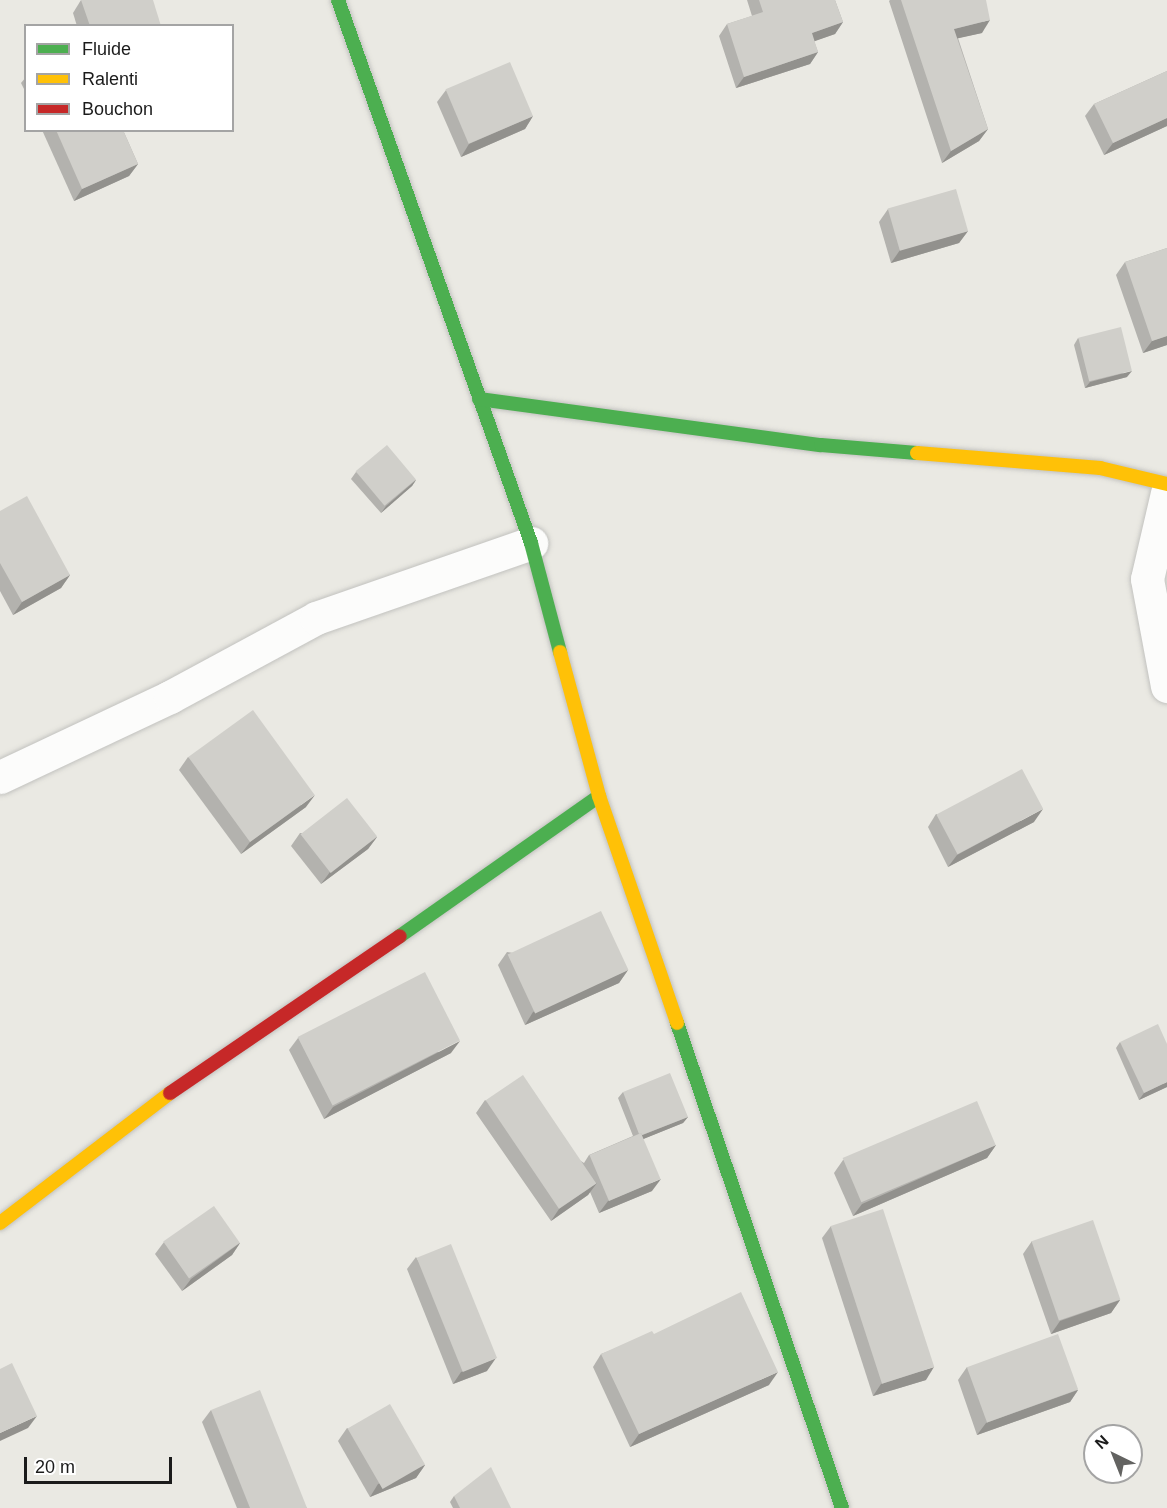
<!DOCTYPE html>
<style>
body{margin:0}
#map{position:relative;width:1167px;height:1508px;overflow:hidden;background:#eae9e3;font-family:Arial,sans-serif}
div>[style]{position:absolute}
.roads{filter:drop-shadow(0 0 2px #c2c2bf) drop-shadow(0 0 2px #c2c2bf)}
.street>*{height:33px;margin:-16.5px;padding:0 16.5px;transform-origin:16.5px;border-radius:16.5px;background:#fcfcfb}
.fast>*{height:14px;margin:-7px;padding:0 7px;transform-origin:7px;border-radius:7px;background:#4caf50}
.slow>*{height:14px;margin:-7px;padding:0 7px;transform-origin:7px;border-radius:7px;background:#ffc107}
.jam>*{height:14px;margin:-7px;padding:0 7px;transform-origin:7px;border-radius:7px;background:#c62828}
.wall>*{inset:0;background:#b3b2ae}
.shaded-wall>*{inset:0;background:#92918d}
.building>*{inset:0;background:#d0cfca;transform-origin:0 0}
span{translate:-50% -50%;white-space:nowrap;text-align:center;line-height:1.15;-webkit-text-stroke:6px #fff;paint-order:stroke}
.legend{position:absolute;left:24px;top:24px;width:210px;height:108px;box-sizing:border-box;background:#fff;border:2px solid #a4a4a4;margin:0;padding:8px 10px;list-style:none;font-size:18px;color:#1b1b1b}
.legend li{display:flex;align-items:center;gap:12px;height:30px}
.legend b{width:30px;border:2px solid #a4a4a4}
.north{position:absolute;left:1083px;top:1424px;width:60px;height:60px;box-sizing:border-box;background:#fff;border:2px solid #a4a4a4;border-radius:50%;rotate:317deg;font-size:16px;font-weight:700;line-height:24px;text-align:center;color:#1b1b1b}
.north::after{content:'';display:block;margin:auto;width:21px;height:27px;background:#636361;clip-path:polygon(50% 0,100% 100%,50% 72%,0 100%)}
.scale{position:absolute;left:24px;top:1457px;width:148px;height:27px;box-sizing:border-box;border:3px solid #1b1b1b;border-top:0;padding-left:8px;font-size:18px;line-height:21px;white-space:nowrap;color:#1b1b1b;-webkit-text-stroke:4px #fff;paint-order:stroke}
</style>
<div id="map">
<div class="roads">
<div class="street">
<i style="left:1167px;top:493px;width:88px;rotate:103.1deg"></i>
<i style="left:1147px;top:579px;width:109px;rotate:79.4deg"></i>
<i style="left:0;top:777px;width:188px;rotate:-25.2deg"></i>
<i style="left:170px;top:697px;width:166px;rotate:-28.4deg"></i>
<i style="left:316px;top:618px;width:228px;rotate:-19.2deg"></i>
</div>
<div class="fast">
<i style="left:338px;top:0;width:576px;rotate:70.43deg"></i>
<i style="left:531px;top:543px;width:113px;rotate:75.1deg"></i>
<i style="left:479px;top:399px;width:345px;rotate:7.7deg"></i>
<i style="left:821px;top:445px;width:96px;rotate:4.8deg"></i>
<i style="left:400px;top:936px;width:243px;rotate:-35.1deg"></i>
<i style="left:677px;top:1023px;width:512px;rotate:71.21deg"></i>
</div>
<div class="slow">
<i style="left:917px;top:453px;width:184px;rotate:4.7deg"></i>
<i style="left:1100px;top:468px;width:69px;rotate:13.4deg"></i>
<i style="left:560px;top:652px;width:149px;rotate:74.8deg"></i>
<i style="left:599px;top:796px;width:240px;rotate:71deg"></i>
<i style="left:0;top:1223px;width:214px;rotate:-37.4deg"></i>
</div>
<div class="jam">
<i style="left:170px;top:1093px;width:278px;rotate:-34.3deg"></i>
</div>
</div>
<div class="wall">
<i style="clip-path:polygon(81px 0,161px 26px,77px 26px,73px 13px)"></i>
<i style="clip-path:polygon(747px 0,835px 0,843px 22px,835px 34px,814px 41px,818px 52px,810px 64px,736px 88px,719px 36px,727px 24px,752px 16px)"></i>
<i style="clip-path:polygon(890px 0,986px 0,982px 33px,958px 38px,988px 129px,979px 141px,942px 163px,889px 1px)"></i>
<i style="clip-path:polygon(1167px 71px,1167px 126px,1104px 155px,1085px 116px,1094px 104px)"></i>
<i style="clip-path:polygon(26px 77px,26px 93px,21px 83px)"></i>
<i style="clip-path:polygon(446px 90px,533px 116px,525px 129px,461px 157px,437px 102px)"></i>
<i style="clip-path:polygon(42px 130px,123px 130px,138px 164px,129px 176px,74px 201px)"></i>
<i style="clip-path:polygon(888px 209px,968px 231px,959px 243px,891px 263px,879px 222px)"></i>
<i style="clip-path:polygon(1167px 248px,1167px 345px,1143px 353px,1116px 275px,1125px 262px)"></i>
<i style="clip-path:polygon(1078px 338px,1127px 377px,1085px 388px,1074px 345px)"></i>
<i style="clip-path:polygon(356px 472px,416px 480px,412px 486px,381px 513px,351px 479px)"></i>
<i style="clip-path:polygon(0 511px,70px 575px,61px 588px,13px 615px,0 591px)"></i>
<i style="clip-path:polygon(188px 757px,306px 807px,241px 854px,179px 770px)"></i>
<i style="clip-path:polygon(936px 814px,1034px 822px,948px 867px,928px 827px)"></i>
<i style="clip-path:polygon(300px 833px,377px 837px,368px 849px,321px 884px,291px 846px)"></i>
<i style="clip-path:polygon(507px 952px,628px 970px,619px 983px,525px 1025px,498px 965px)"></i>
<i style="clip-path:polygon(298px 1038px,451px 1053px,324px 1119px,289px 1050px)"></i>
<i style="clip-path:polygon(1120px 1042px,1167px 1087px,1139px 1100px,1116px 1048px)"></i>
<i style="clip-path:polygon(623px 1092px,688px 1117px,683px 1123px,643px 1139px,652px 1191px,599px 1213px,590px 1192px,588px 1195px,551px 1221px,476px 1113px,485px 1100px,584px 1163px,589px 1155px,633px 1136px,618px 1098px)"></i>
<i style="clip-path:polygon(996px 1145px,987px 1158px,853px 1216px,834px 1173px,843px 1160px)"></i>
<i style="clip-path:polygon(831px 1226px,926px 1380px,873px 1396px,822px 1238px)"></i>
<i style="clip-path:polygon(1032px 1241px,1120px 1300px,1111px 1313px,1051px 1334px,1023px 1254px)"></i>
<i style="clip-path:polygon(164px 1242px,240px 1243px,232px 1255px,182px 1291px,155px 1254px)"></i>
<i style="clip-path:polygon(416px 1257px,487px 1371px,453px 1384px,407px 1269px)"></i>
<i style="clip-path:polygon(654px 1334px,769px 1385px,630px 1447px,593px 1367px,601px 1354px)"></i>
<i style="clip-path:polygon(967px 1367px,1078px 1390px,1070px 1402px,977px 1435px,958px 1380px)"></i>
<i style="clip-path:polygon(211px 1410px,307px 1508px,237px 1508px,202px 1422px)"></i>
<i style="clip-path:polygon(347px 1428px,425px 1465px,416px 1478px,370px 1497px,338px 1441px)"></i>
<i style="clip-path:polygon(454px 1496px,511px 1508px,453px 1508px,450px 1502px)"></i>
</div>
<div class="shaded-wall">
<i style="clip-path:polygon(990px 20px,982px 33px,946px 41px,954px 29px)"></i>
<i style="clip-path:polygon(843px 22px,835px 34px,804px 45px,812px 33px)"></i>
<i style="clip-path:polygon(818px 52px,810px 64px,736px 88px,744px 77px)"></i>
<i style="clip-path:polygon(533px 116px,525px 129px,461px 157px,469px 144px)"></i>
<i style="clip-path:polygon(1167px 118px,1167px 126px,1104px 155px,1113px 143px)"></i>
<i style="clip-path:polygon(988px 129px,979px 141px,942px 163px,951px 151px)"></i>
<i style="clip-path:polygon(138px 164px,129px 176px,74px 201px,82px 189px)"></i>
<i style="clip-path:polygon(968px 231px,959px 243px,891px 263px,900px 250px)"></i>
<i style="clip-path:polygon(1167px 336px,1167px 345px,1143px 353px,1152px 341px)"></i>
<i style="clip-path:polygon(1132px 371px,1127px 377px,1085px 388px,1090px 382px)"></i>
<i style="clip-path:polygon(416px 480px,412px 486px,381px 513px,386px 506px)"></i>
<i style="clip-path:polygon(70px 575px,61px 588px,13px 615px,22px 602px)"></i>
<i style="clip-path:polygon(315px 795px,306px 807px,241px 854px,250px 842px)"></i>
<i style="clip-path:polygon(1043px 809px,1034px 822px,948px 867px,957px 855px)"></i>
<i style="clip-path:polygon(377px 837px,368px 849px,321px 884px,330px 872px)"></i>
<i style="clip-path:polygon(628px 970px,619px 983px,525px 1025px,533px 1012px)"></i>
<i style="clip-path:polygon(460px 1041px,451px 1053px,324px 1119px,333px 1107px)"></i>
<i style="clip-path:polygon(1167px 1082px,1167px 1087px,1139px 1100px,1144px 1093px)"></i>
<i style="clip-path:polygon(688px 1117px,683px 1123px,636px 1142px,640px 1136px)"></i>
<i style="clip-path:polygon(996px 1145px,987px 1158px,853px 1216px,862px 1204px)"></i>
<i style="clip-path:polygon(661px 1179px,652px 1191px,599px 1213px,608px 1201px)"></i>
<i style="clip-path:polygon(597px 1183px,588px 1195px,551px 1221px,559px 1209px)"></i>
<i style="clip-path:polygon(240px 1243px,232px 1255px,182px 1291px,191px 1279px)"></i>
<i style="clip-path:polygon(1120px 1300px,1111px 1313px,1051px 1334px,1060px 1321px)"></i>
<i style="clip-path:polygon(496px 1358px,487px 1371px,453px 1384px,461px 1372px)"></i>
<i style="clip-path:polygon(934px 1367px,926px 1380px,873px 1396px,881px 1384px)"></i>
<i style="clip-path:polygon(778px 1372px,769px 1385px,630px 1447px,639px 1434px)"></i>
<i style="clip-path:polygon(1078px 1390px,1070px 1402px,977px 1435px,986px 1423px)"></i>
<i style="clip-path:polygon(37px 1416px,28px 1428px,0 1441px,0 1433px)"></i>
<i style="clip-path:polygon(425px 1465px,416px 1478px,370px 1497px,378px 1484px)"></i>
</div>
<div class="building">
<i style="clip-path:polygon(81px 0,153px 0,161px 26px,90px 26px)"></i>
<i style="clip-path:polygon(759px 0,835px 0,843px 22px,812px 33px,818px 52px,744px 77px,727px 24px,763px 12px)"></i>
<i style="clip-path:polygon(901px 0,986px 0,990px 20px,954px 29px,988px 129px,951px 151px)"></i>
<i style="left:510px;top:62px;width:59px;height:70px;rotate:67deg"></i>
<i style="clip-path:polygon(1167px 71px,1167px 118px,1113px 143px,1094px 104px)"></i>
<i style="clip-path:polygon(56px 130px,123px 130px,138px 164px,82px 189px)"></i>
<i style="left:956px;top:189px;width:44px;height:71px;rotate:74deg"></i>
<i style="clip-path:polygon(1167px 248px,1167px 336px,1152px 341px,1125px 262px)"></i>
<i style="left:1121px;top:327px;width:45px;height:44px;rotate:76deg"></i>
<i style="left:387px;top:445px;width:45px;height:41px;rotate:50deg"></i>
<i style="clip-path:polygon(27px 496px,70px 575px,22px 602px,0 563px,0 511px)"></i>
<i style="left:253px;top:710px;width:105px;height:80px;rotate:54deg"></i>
<i style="left:1022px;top:769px;width:45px;height:97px;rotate:62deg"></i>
<i style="left:347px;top:798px;width:49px;height:59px;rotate:52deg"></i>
<i style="left:601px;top:911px;width:65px;height:103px;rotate:65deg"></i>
<i style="left:425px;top:972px;width:77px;height:143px;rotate:63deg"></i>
<i style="clip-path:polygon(1158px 1024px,1167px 1044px,1167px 1082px,1144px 1093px,1120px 1042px)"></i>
<i style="clip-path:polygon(670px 1073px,688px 1117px,642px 1135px,641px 1133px,639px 1134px,623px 1092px)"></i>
<i style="left:523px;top:1075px;width:131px;height:45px;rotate:56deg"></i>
<i style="left:977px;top:1101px;width:48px;height:146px;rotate:67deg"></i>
<i style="left:641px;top:1133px;width:50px;height:56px;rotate:67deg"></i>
<i style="left:214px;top:1206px;width:45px;height:62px;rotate:55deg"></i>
<i style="left:883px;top:1209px;width:166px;height:55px;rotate:72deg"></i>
<i style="left:1093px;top:1220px;width:84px;height:65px;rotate:71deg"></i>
<i style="left:451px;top:1244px;width:123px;height:37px;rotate:68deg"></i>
<i style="clip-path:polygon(741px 1292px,778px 1372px,639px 1434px,601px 1354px,652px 1331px,654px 1334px)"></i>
<i style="left:1058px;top:1334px;width:59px;height:97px;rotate:70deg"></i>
<i style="clip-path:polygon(12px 1363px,37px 1416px,0 1433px,0 1369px)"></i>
<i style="clip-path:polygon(260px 1390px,307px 1508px,250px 1508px,211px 1410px)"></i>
<i style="left:390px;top:1404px;width:70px;height:49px;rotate:60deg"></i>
<i style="clip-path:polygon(491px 1467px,511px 1508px,460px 1508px,454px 1496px)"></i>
</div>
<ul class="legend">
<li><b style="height:8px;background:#4caf50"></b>Fluide</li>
<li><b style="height:8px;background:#ffc107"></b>Ralenti</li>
<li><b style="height:8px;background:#c62828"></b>Bouchon</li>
</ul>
<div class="north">N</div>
<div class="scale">20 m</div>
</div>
